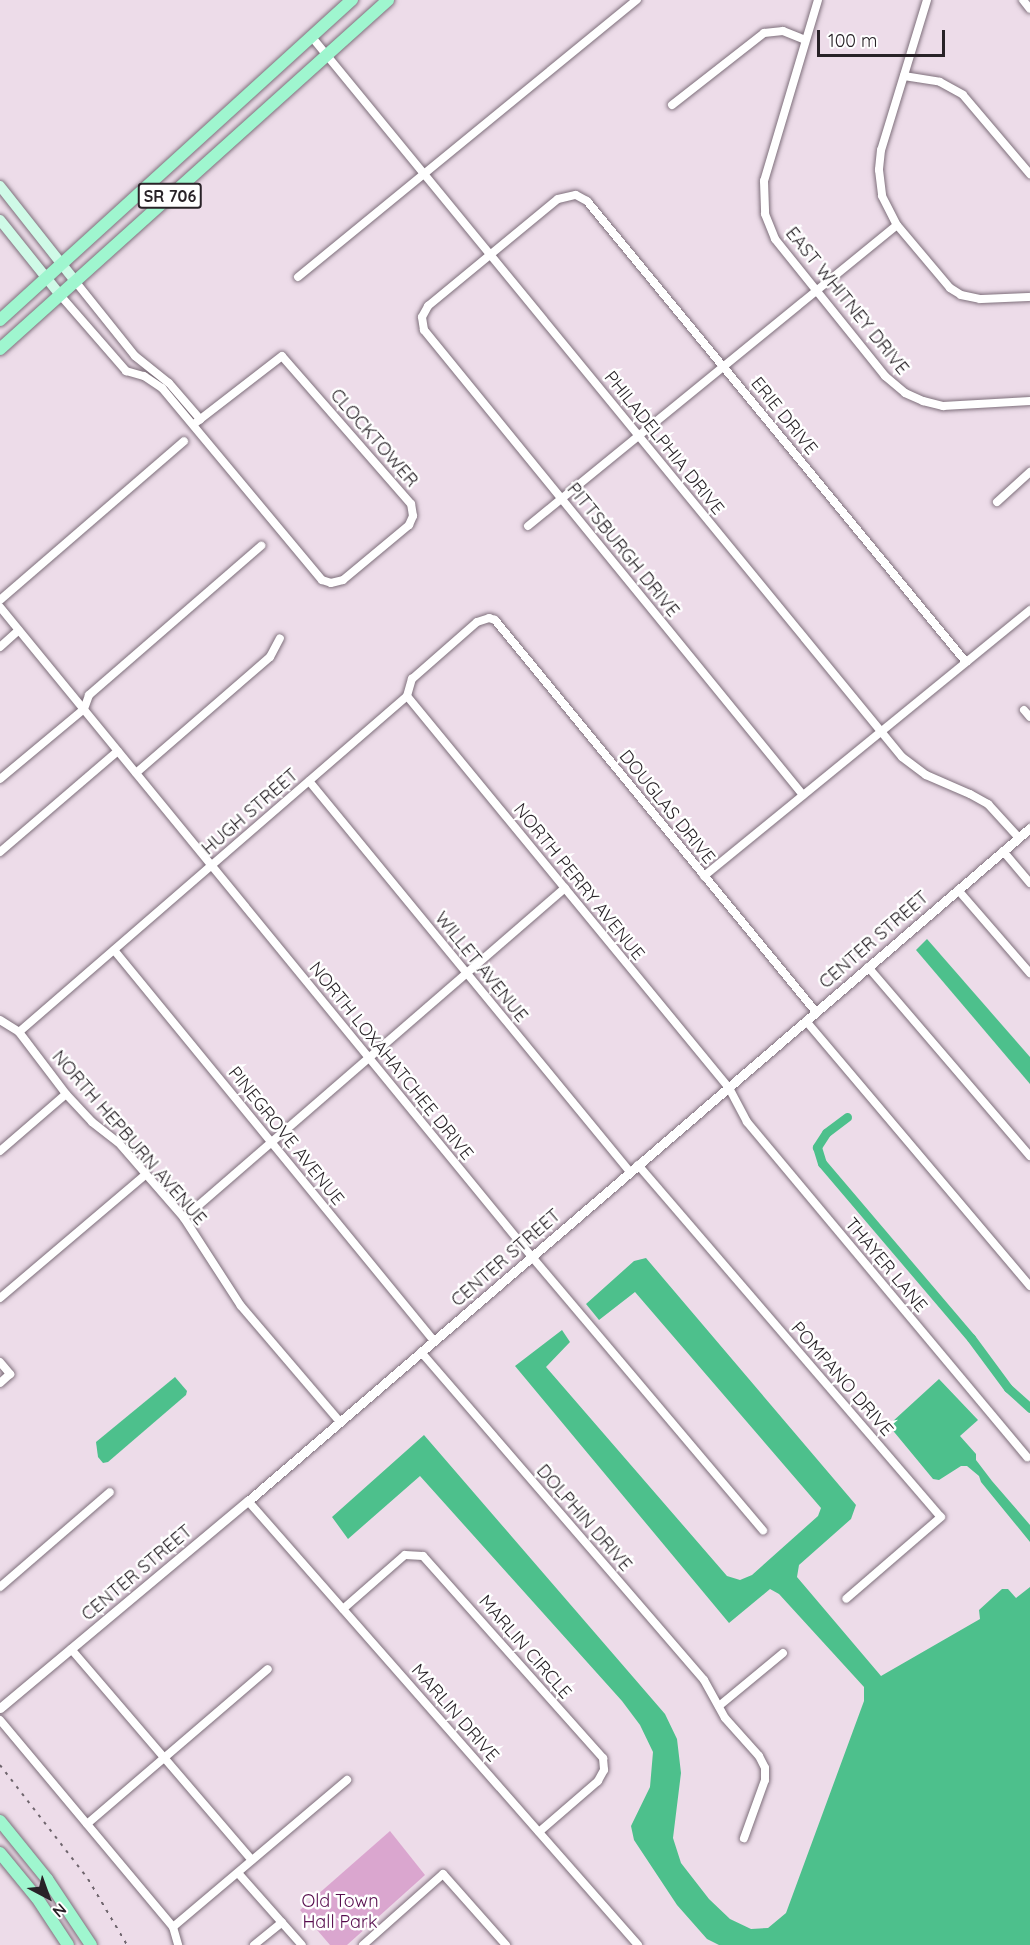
<!DOCTYPE html>
<style>
body{margin:0}
#map{position:relative;width:1030px;height:1945px;overflow:hidden;background:#eddce9;font-family:Quicksand,sans-serif}
div>[style]{position:absolute}
.green>*{inset:0;background:#daa6cf}
.water>*{inset:0;background:#4dc08c}
.canal>*{height:9px;margin:-4.5px;padding:0 4.5px;transform-origin:4.5px;border-radius:4.5px;background:#4dc08c}
.roads{filter:drop-shadow(0 0 2px #7e6f7b) drop-shadow(0 0 2px #7e6f7b)}
.minor>*{height:8px;margin:-4px;padding:0 4px;transform-origin:4px;border-radius:4px;background:#fff}
.tertiary>*{height:9px;margin:-4.5px;padding:0 4.5px;transform-origin:4.5px;border-radius:4.5px;background:#fff}
.secondary>*{height:10px;margin:-5px;padding:0 5px;transform-origin:5px;border-radius:5px;background:#cffae7}
.primary>*{height:12px;margin:-6px;padding:0 6px;transform-origin:6px;border-radius:6px;background:#9ff6cf}
.rail>*{height:2px;margin-top:-1px;transform-origin:0;background:repeating-linear-gradient(90deg,#6e646c 0 3px,transparent 0 9px)}
span{translate:-50% -50%;white-space:nowrap;text-align:center;line-height:1.15;-webkit-text-stroke:5px #fff;paint-order:stroke}
.shield-label span{padding:2px 4px;background:#fff;border:2px solid;border-radius:4px;-webkit-text-stroke-width:0}
.shield-label{font-size:16px;color:#282227;font-weight:700}
.street-label{font-size:18px;color:#282227}
.park-label{font-size:18px;color:#560c4d}
.north{position:absolute;left:18px;top:1867px;width:60px;height:60px;-webkit-text-stroke:4px #fff;paint-order:stroke;rotate:139deg;font-size:16px;font-weight:700;line-height:24px;text-align:center;color:#282227}
.north::after{content:'';display:block;margin:auto;width:21px;height:27px;background:#282227;clip-path:polygon(50% 0,100% 100%,50% 72%,0 100%)}
.scale{position:absolute;left:817px;top:30px;width:128px;height:27px;box-sizing:border-box;border:3px solid #282227;border-top:0;padding-left:8px;font-size:18px;line-height:21px;white-space:nowrap;color:#282227;-webkit-text-stroke:4px #fff;paint-order:stroke}
</style>
<div id="map">
<div class="green">
<i style="clip-path:polygon(390px 1831px,425px 1875px,347px 1945px,330px 1945px,300px 1910px)"></i>
</div>
<div class="water">
<i style="clip-path:polygon(927px 939px,1030px 1057px,1030px 1084px,916px 950px)"></i>
<i style="clip-path:polygon(646px 1258px,856px 1505px,851px 1519px,799px 1565px,797px 1577px,881px 1676px,980px 1619px,979px 1610px,1002px 1589px,1008px 1589px,1016px 1598px,1030px 1587px,1030px 1945px,719px 1945px,707px 1939px,677px 1905px,634px 1840px,631px 1826px,650px 1787px,653px 1752px,640px 1725px,622px 1701px,420px 1476px,348px 1539px,332px 1517px,424px 1435px,665px 1714px,677px 1739px,681px 1773px,673px 1838px,681px 1863px,709px 1899px,730px 1919px,751px 1929px,768px 1928px,786px 1913px,864px 1701px,864px 1687px,779px 1594px,770px 1589px,729px 1623px,515px 1366px,562px 1330px,570px 1342px,546px 1367px,727px 1576px,740px 1580px,752px 1575px,818px 1516px,821px 1508px,635px 1292px,599px 1320px,586px 1304px,634px 1261px)"></i>
<i style="clip-path:polygon(175px 1377px,187px 1391px,186px 1395px,108px 1462px,103px 1463px,98px 1457px,96px 1442px)"></i>
<i style="clip-path:polygon(939px 1379px,978px 1420px,960px 1436px,976px 1454px,976px 1460px,992px 1481px,1030px 1525px,1030px 1542px,981px 1482px,979px 1476px,967px 1466px,961px 1466px,939px 1480px,933px 1479px,890px 1427px,892px 1422px)"></i>
</div>
<div class="canal">
<i style="left:847px;top:1117px;width:26px;rotate:143deg"></i>
<i style="left:826px;top:1133px;width:17px;rotate:123deg"></i>
<i style="left:817px;top:1147px;width:17px;rotate:73deg"></i>
<i style="left:822px;top:1163px;width:230px;rotate:49.6deg"></i>
<i style="left:971px;top:1338px;width:62px;rotate:53.5deg"></i>
<i style="left:1008px;top:1388px;width:30px;rotate:42deg"></i>
</div>
<div class="roads">
<div class="minor">
<i style="left:818px;top:0;width:189px;rotate:106.6deg"></i>
<i style="left:764px;top:181px;width:33px;rotate:88deg"></i>
<i style="left:765px;top:214px;width:27px;rotate:68deg"></i>
<i style="left:775px;top:239px;width:176px;rotate:51.2deg"></i>
<i style="left:885px;top:376px;width:26px;rotate:40deg"></i>
<i style="left:905px;top:393px;width:20px;rotate:24deg"></i>
<i style="left:923px;top:401px;width:21px;rotate:14deg"></i>
<i style="left:943px;top:406px;width:87px;rotate:-3.3deg"></i>
<i style="left:927px;top:0;width:157px;rotate:107deg"></i>
<i style="left:881px;top:150px;width:20px;rotate:96deg"></i>
<i style="left:879px;top:170px;width:26px;rotate:83deg"></i>
<i style="left:882px;top:196px;width:33px;rotate:63deg"></i>
<i style="left:897px;top:225px;width:82px;rotate:49.9deg"></i>
<i style="left:950px;top:288px;width:13px;rotate:32deg"></i>
<i style="left:961px;top:295px;width:19px;rotate:12deg"></i>
<i style="left:980px;top:299px;width:50px;rotate:-2.3deg"></i>
<i style="left:1023px;top:0;width:11px;rotate:52deg"></i>
<i style="left:311px;top:36px;width:932px;rotate:50.66deg"></i>
<i style="left:902px;top:757px;width:30px;rotate:37deg"></i>
<i style="left:926px;top:775px;width:48px;rotate:23.4deg"></i>
<i style="left:970px;top:794px;width:21px;rotate:29deg"></i>
<i style="left:988px;top:804px;width:46px;rotate:47.6deg"></i>
<i style="left:904px;top:76px;width:36px;rotate:9deg"></i>
<i style="left:940px;top:82px;width:26px;rotate:29deg"></i>
<i style="left:963px;top:95px;width:104px;rotate:49.7deg"></i>
<i style="left:672px;top:105px;width:117px;rotate:-38deg"></i>
<i style="left:764px;top:33px;width:19px;rotate:-6deg"></i>
<i style="left:783px;top:31px;width:24px;rotate:22deg"></i>
<i style="left:298px;top:277px;width:438px;rotate:-39.3deg"></i>
<i style="left:75px;top:281px;width:96px;rotate:51.3deg"></i>
<i style="left:135px;top:356px;width:43px;rotate:38.5deg"></i>
<i style="left:169px;top:383px;width:48px;rotate:49.3deg"></i>
<i style="left:60px;top:295px;width:101px;rotate:49deg"></i>
<i style="left:126px;top:371px;width:19px;rotate:16deg"></i>
<i style="left:144px;top:376px;width:22px;rotate:34deg"></i>
<i style="left:162px;top:388px;width:250px;rotate:50.2deg"></i>
<i style="left:322px;top:580px;width:9px;rotate:18deg"></i>
<i style="left:331px;top:583px;width:12px;rotate:-14deg"></i>
<i style="left:343px;top:580px;width:86px;rotate:-39.8deg"></i>
<i style="left:409px;top:525px;width:10px;rotate:-66deg"></i>
<i style="left:413px;top:516px;width:12px;rotate:-99deg"></i>
<i style="left:411px;top:504px;width:196px;rotate:-131.1deg"></i>
<i style="left:282px;top:356px;width:111px;rotate:142.3deg"></i>
<i style="left:997px;top:502px;width:45px;rotate:-42.3deg"></i>
<i style="left:528px;top:526px;width:476px;rotate:-39.2deg"></i>
<i style="left:0;top:600px;width:243px;rotate:-40.8deg"></i>
<i style="left:0;top:607px;width:840px;rotate:50.7deg"></i>
<i style="left:532px;top:1257px;width:358px;rotate:49.8deg"></i>
<i style="left:0;top:647px;width:25px;rotate:-42deg"></i>
<i style="left:407px;top:696px;width:507px;rotate:50.6deg"></i>
<i style="left:729px;top:1088px;width:38px;rotate:62deg"></i>
<i style="left:747px;top:1122px;width:437px;rotate:50.1deg"></i>
<i style="left:1024px;top:710px;width:9px;rotate:49deg"></i>
<i style="left:136px;top:773px;width:177px;rotate:-40.9deg"></i>
<i style="left:270px;top:657px;width:21px;rotate:-62deg"></i>
<i style="left:0;top:779px;width:109px;rotate:-39.8deg"></i>
<i style="left:84px;top:709px;width:15px;rotate:-70deg"></i>
<i style="left:89px;top:695px;width:228px;rotate:-40.9deg"></i>
<i style="left:309px;top:781px;width:506px;rotate:50.61deg"></i>
<i style="left:803px;top:795px;width:600px;rotate:-129.18deg"></i>
<i style="left:424px;top:330px;width:13px;rotate:-99deg"></i>
<i style="left:422px;top:317px;width:13px;rotate:-61deg"></i>
<i style="left:428px;top:306px;width:168px;rotate:-39.5deg"></i>
<i style="left:558px;top:199px;width:18px;rotate:-13deg"></i>
<i style="left:576px;top:195px;width:13px;rotate:29deg"></i>
<i style="left:587px;top:201px;width:597px;rotate:50.58deg"></i>
<i style="left:1003px;top:851px;width:42px;rotate:49.8deg"></i>
<i style="left:0;top:852px;width:155px;rotate:-40.6deg"></i>
<i style="left:704px;top:876px;width:421px;rotate:-39.2deg"></i>
<i style="left:958px;top:890px;width:110px;rotate:49.1deg"></i>
<i style="left:114px;top:950px;width:505px;rotate:50.7deg"></i>
<i style="left:868px;top:967px;width:249px;rotate:49.4deg"></i>
<i style="left:0;top:1020px;width:22px;rotate:32deg"></i>
<i style="left:19px;top:1032px;width:78px;rotate:52.8deg"></i>
<i style="left:66px;top:1094px;width:38px;rotate:47deg"></i>
<i style="left:92px;top:1122px;width:33px;rotate:38deg"></i>
<i style="left:118px;top:1142px;width:101px;rotate:49deg"></i>
<i style="left:184px;top:1218px;width:105px;rotate:57.1deg"></i>
<i style="left:241px;top:1306px;width:153px;rotate:49.5deg"></i>
<i style="left:806px;top:1021px;width:347px;rotate:49.8deg"></i>
<i style="left:19px;top:1032px;width:513px;rotate:-40.89deg"></i>
<i style="left:407px;top:696px;width:18px;rotate:-74deg"></i>
<i style="left:412px;top:679px;width:86px;rotate:-41.2deg"></i>
<i style="left:477px;top:622px;width:13px;rotate:-18deg"></i>
<i style="left:489px;top:618px;width:6px;rotate:18deg"></i>
<i style="left:495px;top:620px;width:507px;rotate:50.69deg"></i>
<i style="left:0;top:1151px;width:87px;rotate:-40.8deg"></i>
<i style="left:638px;top:1165px;width:464px;rotate:49.3deg"></i>
<i style="left:941px;top:1517px;width:125px;rotate:139.2deg"></i>
<i style="left:184px;top:1218px;width:504px;rotate:-40.9deg"></i>
<i style="left:0;top:1298px;width:190px;rotate:-40.3deg"></i>
<i style="left:421px;top:1352px;width:433px;rotate:49.2deg"></i>
<i style="left:704px;top:1680px;width:43px;rotate:61.1deg"></i>
<i style="left:725px;top:1718px;width:51px;rotate:48.2deg"></i>
<i style="left:759px;top:1756px;width:13px;rotate:63deg"></i>
<i style="left:765px;top:1768px;width:12px;rotate:90deg"></i>
<i style="left:765px;top:1780px;width:62px;rotate:109.9deg"></i>
<i style="left:0;top:1362px;width:16px;rotate:50deg"></i>
<i style="left:10px;top:1374px;width:13px;rotate:138deg"></i>
<i style="left:248px;top:1501px;width:591px;rotate:48.7deg"></i>
<i style="left:0;top:1587px;width:145px;rotate:-40.8deg"></i>
<i style="left:343px;top:1609px;width:82px;rotate:-41.1deg"></i>
<i style="left:405px;top:1555px;width:18px;rotate:3deg"></i>
<i style="left:423px;top:1556px;width:271px;rotate:48.3deg"></i>
<i style="left:603px;top:1758px;width:12px;rotate:85deg"></i>
<i style="left:604px;top:1770px;width:13px;rotate:119deg"></i>
<i style="left:598px;top:1781px;width:78px;rotate:139.2deg"></i>
<i style="left:71px;top:1649px;width:278px;rotate:49.4deg"></i>
<i style="left:719px;top:1706px;width:83px;rotate:-39.6deg"></i>
<i style="left:0;top:1720px;width:270px;rotate:50.1deg"></i>
<i style="left:173px;top:1927px;width:19px;rotate:74deg"></i>
<i style="left:87px;top:1824px;width:238px;rotate:-40.6deg"></i>
<i style="left:238px;top:1873px;width:96px;rotate:48.4deg"></i>
<i style="left:173px;top:1927px;width:228px;rotate:-40.2deg"></i>
<i style="left:254px;top:1945px;width:36px;rotate:-39deg"></i>
<i style="left:363px;top:1945px;width:107px;rotate:-41.6deg"></i>
<i style="left:443px;top:1874px;width:95px;rotate:48.4deg"></i>
</div>
<div class="tertiary">
<i style="left:0;top:1708px;width:323px;rotate:-39.9deg"></i>
<i style="left:248px;top:1501px;width:1032px;rotate:-40.72deg"></i>
</div>
<div class="secondary">
<i style="left:0;top:186px;width:121px;rotate:51.7deg"></i>
<i style="left:0;top:220px;width:96px;rotate:51.3deg"></i>
</div>
<div class="primary">
<i style="left:0;top:320px;width:476px;rotate:-42.3deg"></i>
<i style="left:0;top:349px;width:522px;rotate:-41.97deg"></i>
<i style="left:0;top:1821px;width:75px;rotate:51deg"></i>
<i style="left:47px;top:1879px;width:79px;rotate:56.3deg"></i>
<i style="left:0;top:1853px;width:58px;rotate:50.6deg"></i>
<i style="left:37px;top:1898px;width:56px;rotate:56.6deg"></i>
</div>
</div>
<div class="rail">
<i style="left:0;top:1765px;width:144px;rotate:52.3deg"></i>
<i style="left:88px;top:1879px;width:77px;rotate:59.4deg"></i>
</div>
<div class="shield-label">
<span style="left:170px;top:196px">SR 706</span>
</div>
<div class="street-label">
<span style="left:847px;top:301px;rotate:51deg">EAST WHITNEY DRIVE</span>
<span style="left:784px;top:416px;rotate:51deg">ERIE DRIVE</span>
<span style="left:374px;top:438px;rotate:49deg">CLOCKTOWER</span>
<span style="left:664px;top:443px;rotate:51deg">PHILADELPHIA DRIVE</span>
<span style="left:623px;top:550px;rotate:51deg">PITTSBURGH DRIVE</span>
<span style="left:667px;top:807px;rotate:51deg">DOUGLAS DRIVE</span>
<span style="left:250px;top:812px;rotate:-41deg">HUGH STREET</span>
<span style="left:579px;top:882px;rotate:51deg">NORTH PERRY AVENUE</span>
<span style="left:874px;top:940px;rotate:-41deg">CENTER STREET</span>
<span style="left:481px;top:967px;rotate:51deg">WILLET AVENUE</span>
<span style="left:391px;top:1061px;rotate:51deg">NORTH LOXAHATCHEE DRIVE</span>
<span style="left:286px;top:1136px;rotate:51deg">PINEGROVE AVENUE</span>
<span style="left:129px;top:1138px;rotate:49deg">NORTH HEPBURN AVENUE</span>
<span style="left:506px;top:1258px;rotate:-41deg">CENTER STREET</span>
<span style="left:886px;top:1265px;rotate:50deg">THAYER LANE</span>
<span style="left:842px;top:1379px;rotate:49deg">POMPANO DRIVE</span>
<span style="left:584px;top:1518px;rotate:49deg">DOLPHIN DRIVE</span>
<span style="left:137px;top:1573px;rotate:-40deg">CENTER STREET</span>
<span style="left:525px;top:1647px;rotate:49deg">MARLIN CIRCLE</span>
<span style="left:455px;top:1713px;rotate:49deg">MARLIN DRIVE</span>
</div>
<div class="park-label">
<span style="left:340px;top:1912px">Old Town<br>Hall Park</span>
</div>
<div class="north">N</div>
<div class="scale">100 m</div>
</div>
